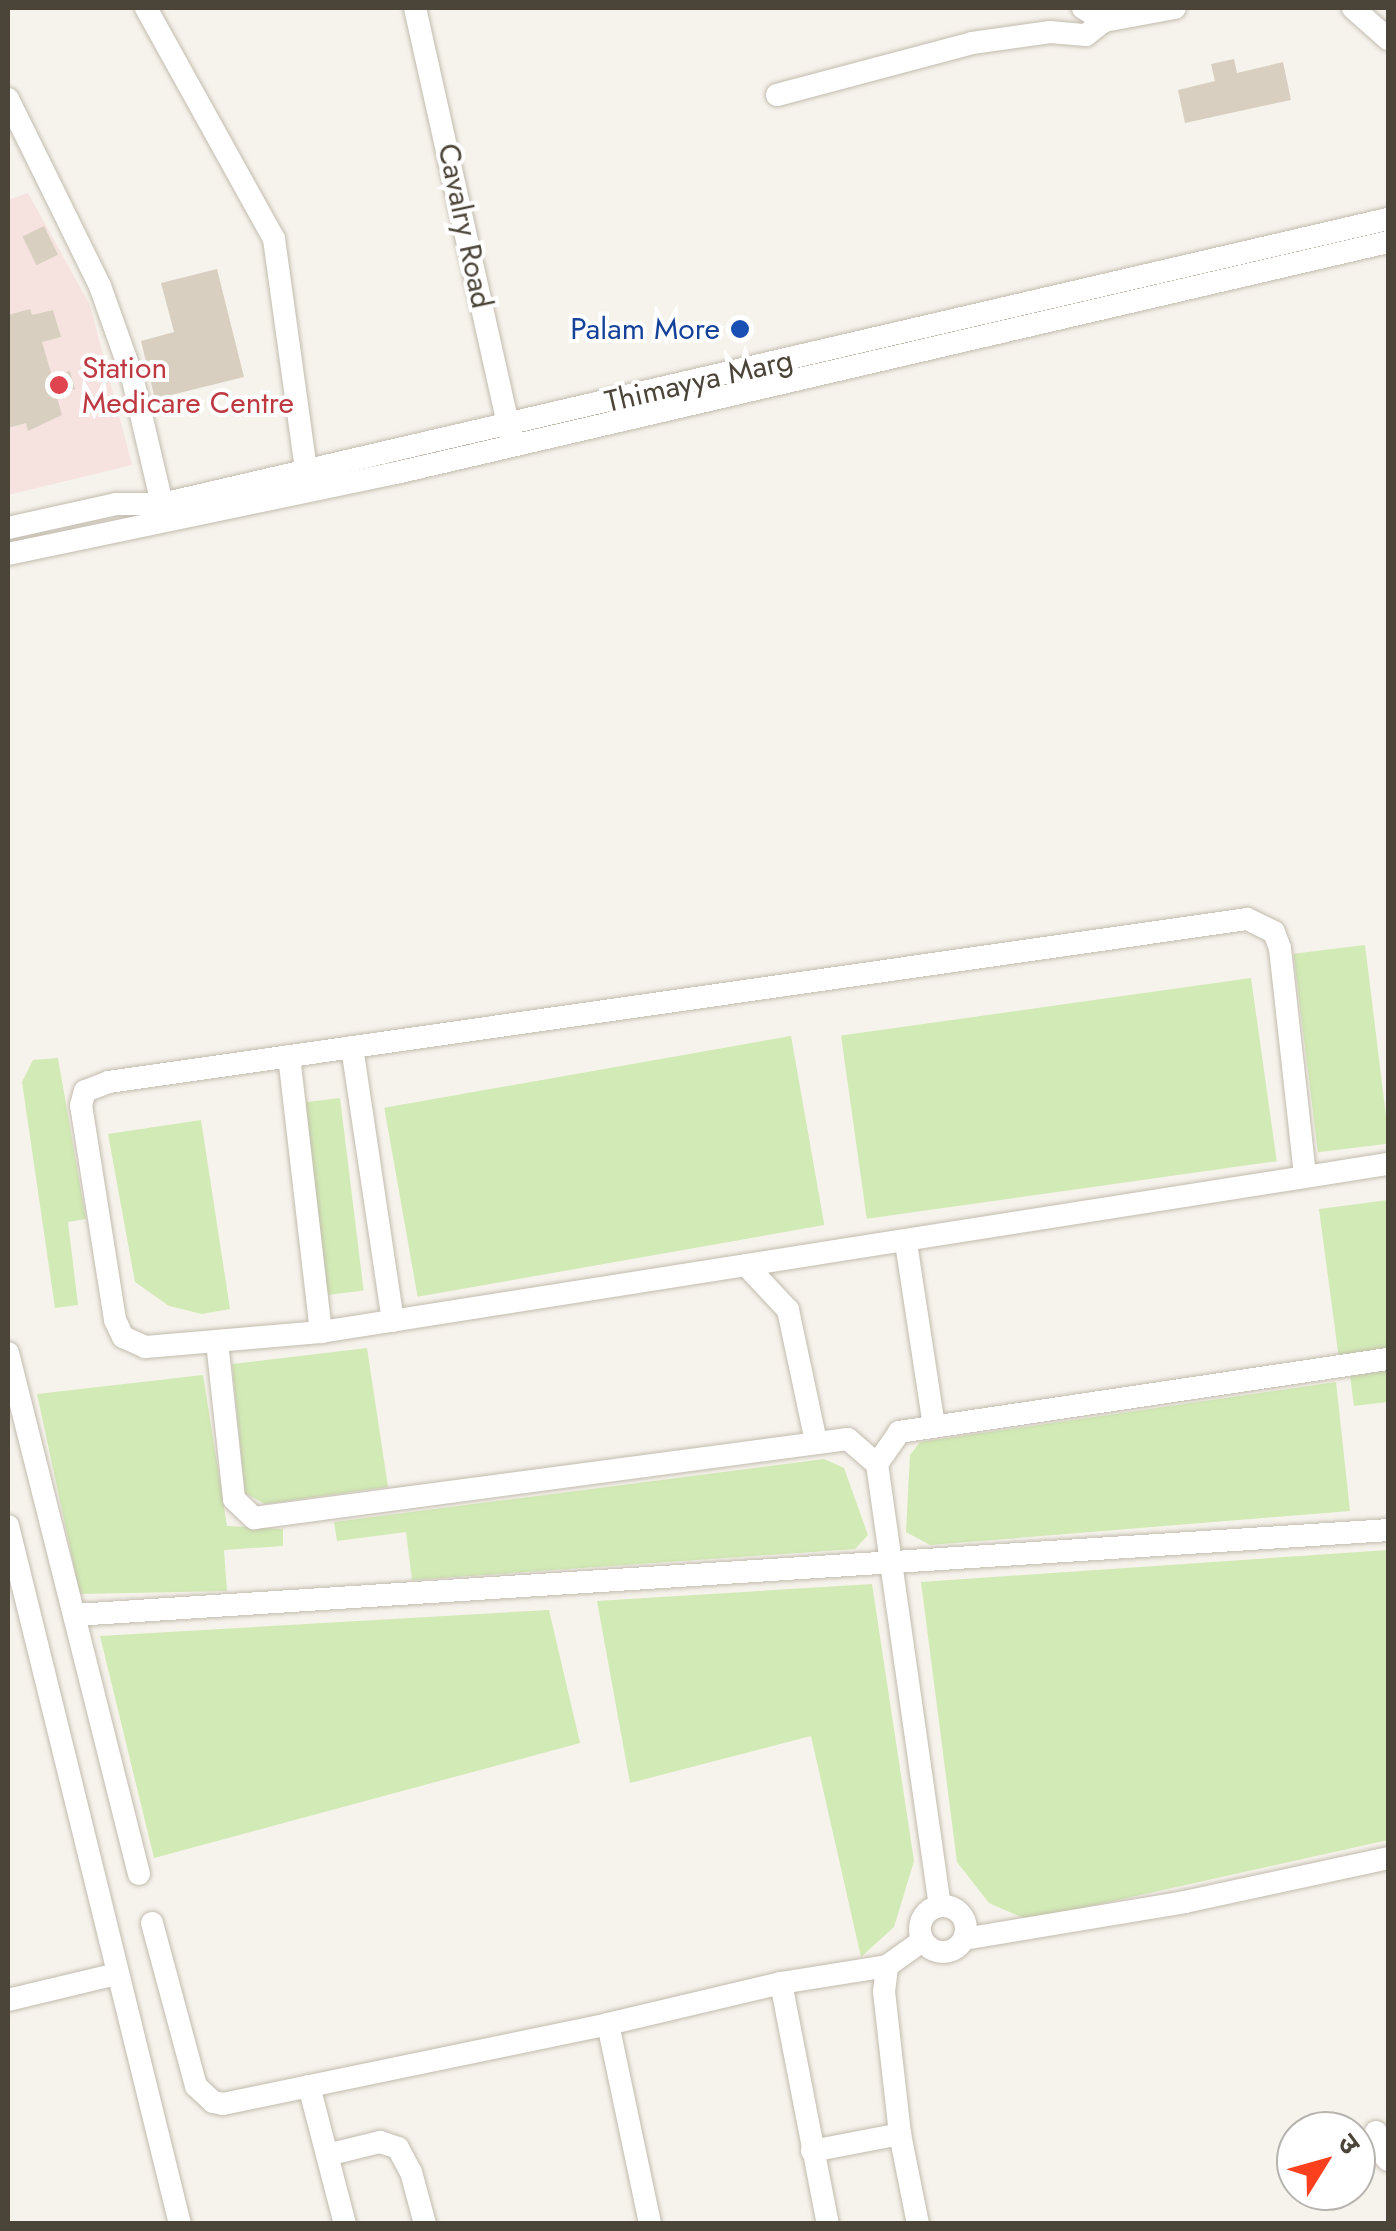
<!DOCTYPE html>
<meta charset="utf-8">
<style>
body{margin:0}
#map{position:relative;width:1396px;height:2231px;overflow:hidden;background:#f6f3ec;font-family:Jost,"Noto Sans Devanagari",sans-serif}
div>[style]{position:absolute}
.medical>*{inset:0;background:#f6e3e0}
.green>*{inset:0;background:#d2eab5;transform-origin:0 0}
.building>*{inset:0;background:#d8cfc1;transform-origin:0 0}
.roads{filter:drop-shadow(0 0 2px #c2bbae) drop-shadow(0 0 2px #c2bbae)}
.minor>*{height:22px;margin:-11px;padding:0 11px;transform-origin:11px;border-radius:11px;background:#fff}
.minor>.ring{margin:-11px;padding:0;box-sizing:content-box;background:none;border:22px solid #fff;border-radius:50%}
.dots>*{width:28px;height:28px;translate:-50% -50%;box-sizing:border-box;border:5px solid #fff;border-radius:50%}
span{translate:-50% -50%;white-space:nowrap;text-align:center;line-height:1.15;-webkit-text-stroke:8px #fff;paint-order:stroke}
.street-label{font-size:30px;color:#4b4439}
.transit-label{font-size:30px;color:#164399}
.right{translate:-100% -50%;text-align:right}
.health-label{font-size:30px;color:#be3a42}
.left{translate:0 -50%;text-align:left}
.frame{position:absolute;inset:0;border:10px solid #4b4439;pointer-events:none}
.north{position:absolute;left:1276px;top:2111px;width:100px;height:100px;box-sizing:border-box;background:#fff;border:2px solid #b7b4b0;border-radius:50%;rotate:53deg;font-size:28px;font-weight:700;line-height:40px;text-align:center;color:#4b4439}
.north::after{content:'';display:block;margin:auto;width:35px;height:45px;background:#fc3f1d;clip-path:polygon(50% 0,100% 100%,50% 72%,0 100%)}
</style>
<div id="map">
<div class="medical">
<i style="clip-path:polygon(28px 193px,90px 305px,132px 465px,8px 495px,8px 200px)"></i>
</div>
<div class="green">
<i style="left:1365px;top:945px;width:200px;height:72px;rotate:83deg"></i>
<i style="left:1251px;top:978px;width:185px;height:414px;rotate:82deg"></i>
<i style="left:791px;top:1036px;width:192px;height:413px;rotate:80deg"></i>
<i style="clip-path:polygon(58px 1058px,86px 1219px,68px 1222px,78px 1305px,55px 1308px,22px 1082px,33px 1060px)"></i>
<i style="left:340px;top:1098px;width:194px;height:39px;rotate:83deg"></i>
<i style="clip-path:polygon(201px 1120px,230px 1309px,202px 1314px,169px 1306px,135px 1282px,108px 1134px)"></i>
<i style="clip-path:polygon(1388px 1200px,1388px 1353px,1339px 1359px,1319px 1209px)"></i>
<i style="clip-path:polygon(367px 1348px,388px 1487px,265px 1504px,245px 1493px,232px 1364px)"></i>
<i style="clip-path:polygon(1388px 1370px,1388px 1402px,1354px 1406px,1350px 1376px)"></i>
<i style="clip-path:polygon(203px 1375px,227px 1526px,283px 1529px,283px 1546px,224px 1550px,227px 1591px,80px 1594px,37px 1394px)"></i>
<i style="clip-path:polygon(1336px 1382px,1350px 1511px,930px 1545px,906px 1532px,910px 1455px,920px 1442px)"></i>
<i style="clip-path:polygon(824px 1459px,844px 1468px,868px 1535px,855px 1549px,412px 1580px,406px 1532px,337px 1541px,334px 1522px)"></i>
<i style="clip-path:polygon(1388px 1550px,1388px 1840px,1028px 1920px,989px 1903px,957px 1862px,921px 1582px)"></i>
<i style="clip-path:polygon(872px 1584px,914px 1861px,894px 1927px,861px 1957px,811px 1736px,630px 1783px,597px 1601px)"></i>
<i style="clip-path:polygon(549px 1610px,580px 1743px,154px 1858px,100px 1636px)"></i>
</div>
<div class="building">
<i style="clip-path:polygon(1234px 59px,1237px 73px,1283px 62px,1291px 100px,1185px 123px,1178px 90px,1215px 81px,1211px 64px)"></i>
<i style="left:44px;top:226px;width:32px;height:24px;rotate:64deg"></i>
<i style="clip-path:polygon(217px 269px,244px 377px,155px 399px,141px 341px,174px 332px,161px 283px)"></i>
<i style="clip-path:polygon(30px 309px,32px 315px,53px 310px,61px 337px,42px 342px,52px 376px,70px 371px,75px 389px,56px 394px,62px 415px,28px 431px,26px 423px,8px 428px,8px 315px)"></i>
</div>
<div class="roads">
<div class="minor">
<i style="left:146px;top:8px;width:264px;rotate:61deg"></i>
<i style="left:274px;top:239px;width:233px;rotate:82.1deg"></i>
<i style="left:415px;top:8px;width:441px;rotate:77.4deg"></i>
<i style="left:1083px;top:8px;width:25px;rotate:32deg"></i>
<i style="left:1104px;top:21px;width:72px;rotate:-10.4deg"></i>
<i style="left:1353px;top:8px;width:47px;rotate:41.5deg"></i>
<i style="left:777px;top:95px;width:202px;rotate:-14.9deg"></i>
<i style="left:972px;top:43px;width:79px;rotate:-8deg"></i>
<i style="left:1050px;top:32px;width:36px;rotate:5deg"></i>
<i style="left:1086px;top:35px;width:23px;rotate:-38deg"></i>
<i style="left:8px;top:99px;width:208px;rotate:63.8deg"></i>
<i style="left:100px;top:286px;width:96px;rotate:70.4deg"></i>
<i style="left:132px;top:376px;width:131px;rotate:76.8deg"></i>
<i style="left:8px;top:528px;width:111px;rotate:-12.5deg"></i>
<i style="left:116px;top:504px;width:46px"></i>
<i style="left:162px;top:504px;width:1259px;rotate:-13.09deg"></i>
<i style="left:8px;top:554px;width:396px;rotate:-11.8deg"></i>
<i style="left:396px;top:473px;width:1019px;rotate:-13.11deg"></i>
<i style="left:352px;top:1047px;width:277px;rotate:81.5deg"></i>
<i style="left:289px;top:1056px;width:278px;rotate:83.4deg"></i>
<i style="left:1305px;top:1175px;width:228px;rotate:-96.3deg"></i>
<i style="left:1280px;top:948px;width:17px;rotate:-111deg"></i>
<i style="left:1274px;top:932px;width:30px;rotate:-154deg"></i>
<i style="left:1247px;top:919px;width:1150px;rotate:171.85deg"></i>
<i style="left:109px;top:1082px;width:26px;rotate:159deg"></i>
<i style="left:85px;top:1091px;width:15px;rotate:106deg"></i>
<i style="left:81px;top:1105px;width:218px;rotate:81deg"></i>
<i style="left:115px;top:1320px;width:19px;rotate:65deg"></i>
<i style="left:123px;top:1337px;width:24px;rotate:24deg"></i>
<i style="left:145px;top:1347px;width:177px;rotate:-4.9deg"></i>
<i style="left:321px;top:1332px;width:1080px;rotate:-8.95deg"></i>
<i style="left:906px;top:1243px;width:184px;rotate:81.3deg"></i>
<i style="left:746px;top:1265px;width:62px;rotate:47deg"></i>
<i style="left:788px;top:1310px;width:135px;rotate:78deg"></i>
<i style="left:217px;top:1342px;width:158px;rotate:83.8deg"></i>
<i style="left:234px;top:1499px;width:28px;rotate:44deg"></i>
<i style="left:254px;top:1518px;width:599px;rotate:-7.58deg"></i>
<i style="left:848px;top:1439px;width:38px;rotate:41deg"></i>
<i style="left:877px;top:1464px;width:39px;rotate:-55deg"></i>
<i style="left:899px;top:1432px;width:494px;rotate:-8.5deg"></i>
<i style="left:8px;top:1353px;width:537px;rotate:75.89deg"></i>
<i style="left:877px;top:1464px;width:445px;rotate:81.9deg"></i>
<i style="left:8px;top:1526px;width:719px;rotate:76.16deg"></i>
<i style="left:75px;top:1615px;width:1316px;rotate:-3.7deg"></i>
<i class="ring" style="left:920px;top:1906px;width:24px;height:24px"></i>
<i style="left:152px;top:1923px;width:169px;rotate:74.9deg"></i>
<i style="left:196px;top:2086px;width:23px;rotate:43deg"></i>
<i style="left:213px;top:2102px;width:10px;rotate:11deg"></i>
<i style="left:223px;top:2104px;width:393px;rotate:-11.7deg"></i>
<i style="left:608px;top:2024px;width:178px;rotate:-13.3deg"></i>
<i style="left:781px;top:1983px;width:107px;rotate:-9.1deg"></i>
<i style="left:964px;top:1939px;width:224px;rotate:-9.5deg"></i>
<i style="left:1185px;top:1902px;width:208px;rotate:-12.2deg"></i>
<i style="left:781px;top:1983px;width:246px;rotate:79deg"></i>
<i style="left:8px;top:2000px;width:111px;rotate:-13.5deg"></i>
<i style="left:608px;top:2024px;width:204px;rotate:78.1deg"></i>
<i style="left:309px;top:2086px;width:143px;rotate:75.4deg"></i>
<i style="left:1376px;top:2132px;width:17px;rotate:80deg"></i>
<i style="left:1379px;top:2149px;width:14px;rotate:51deg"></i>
<i style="left:812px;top:2151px;width:90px;rotate:-10.9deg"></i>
<i style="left:327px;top:2155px;width:55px;rotate:-13.8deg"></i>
<i style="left:380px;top:2142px;width:19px;rotate:18deg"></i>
<i style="left:398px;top:2148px;width:27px;rotate:62deg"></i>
<i style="left:411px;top:2172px;width:54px;rotate:74.9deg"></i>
<i style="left:918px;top:2224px;width:92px;rotate:-101.3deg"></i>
<i style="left:900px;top:2134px;width:143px;rotate:-96.4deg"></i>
<i style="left:884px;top:1992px;width:26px;rotate:-83deg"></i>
<i style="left:887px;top:1966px;width:43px;rotate:-35.5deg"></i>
</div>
</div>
<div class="dots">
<i style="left:740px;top:329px;background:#1a4fb4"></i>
<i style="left:59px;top:385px;background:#e0444e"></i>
</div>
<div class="street-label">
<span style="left:465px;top:226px;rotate:78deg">Cavalry Road</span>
<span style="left:699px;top:381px;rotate:-13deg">Thimayya Marg</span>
</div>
<div class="transit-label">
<span class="right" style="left:720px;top:329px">Palam More</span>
</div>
<div class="health-label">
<span class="left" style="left:82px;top:385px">Station<br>Medicare Centre</span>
</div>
<div class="frame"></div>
<div class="north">उ</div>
</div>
